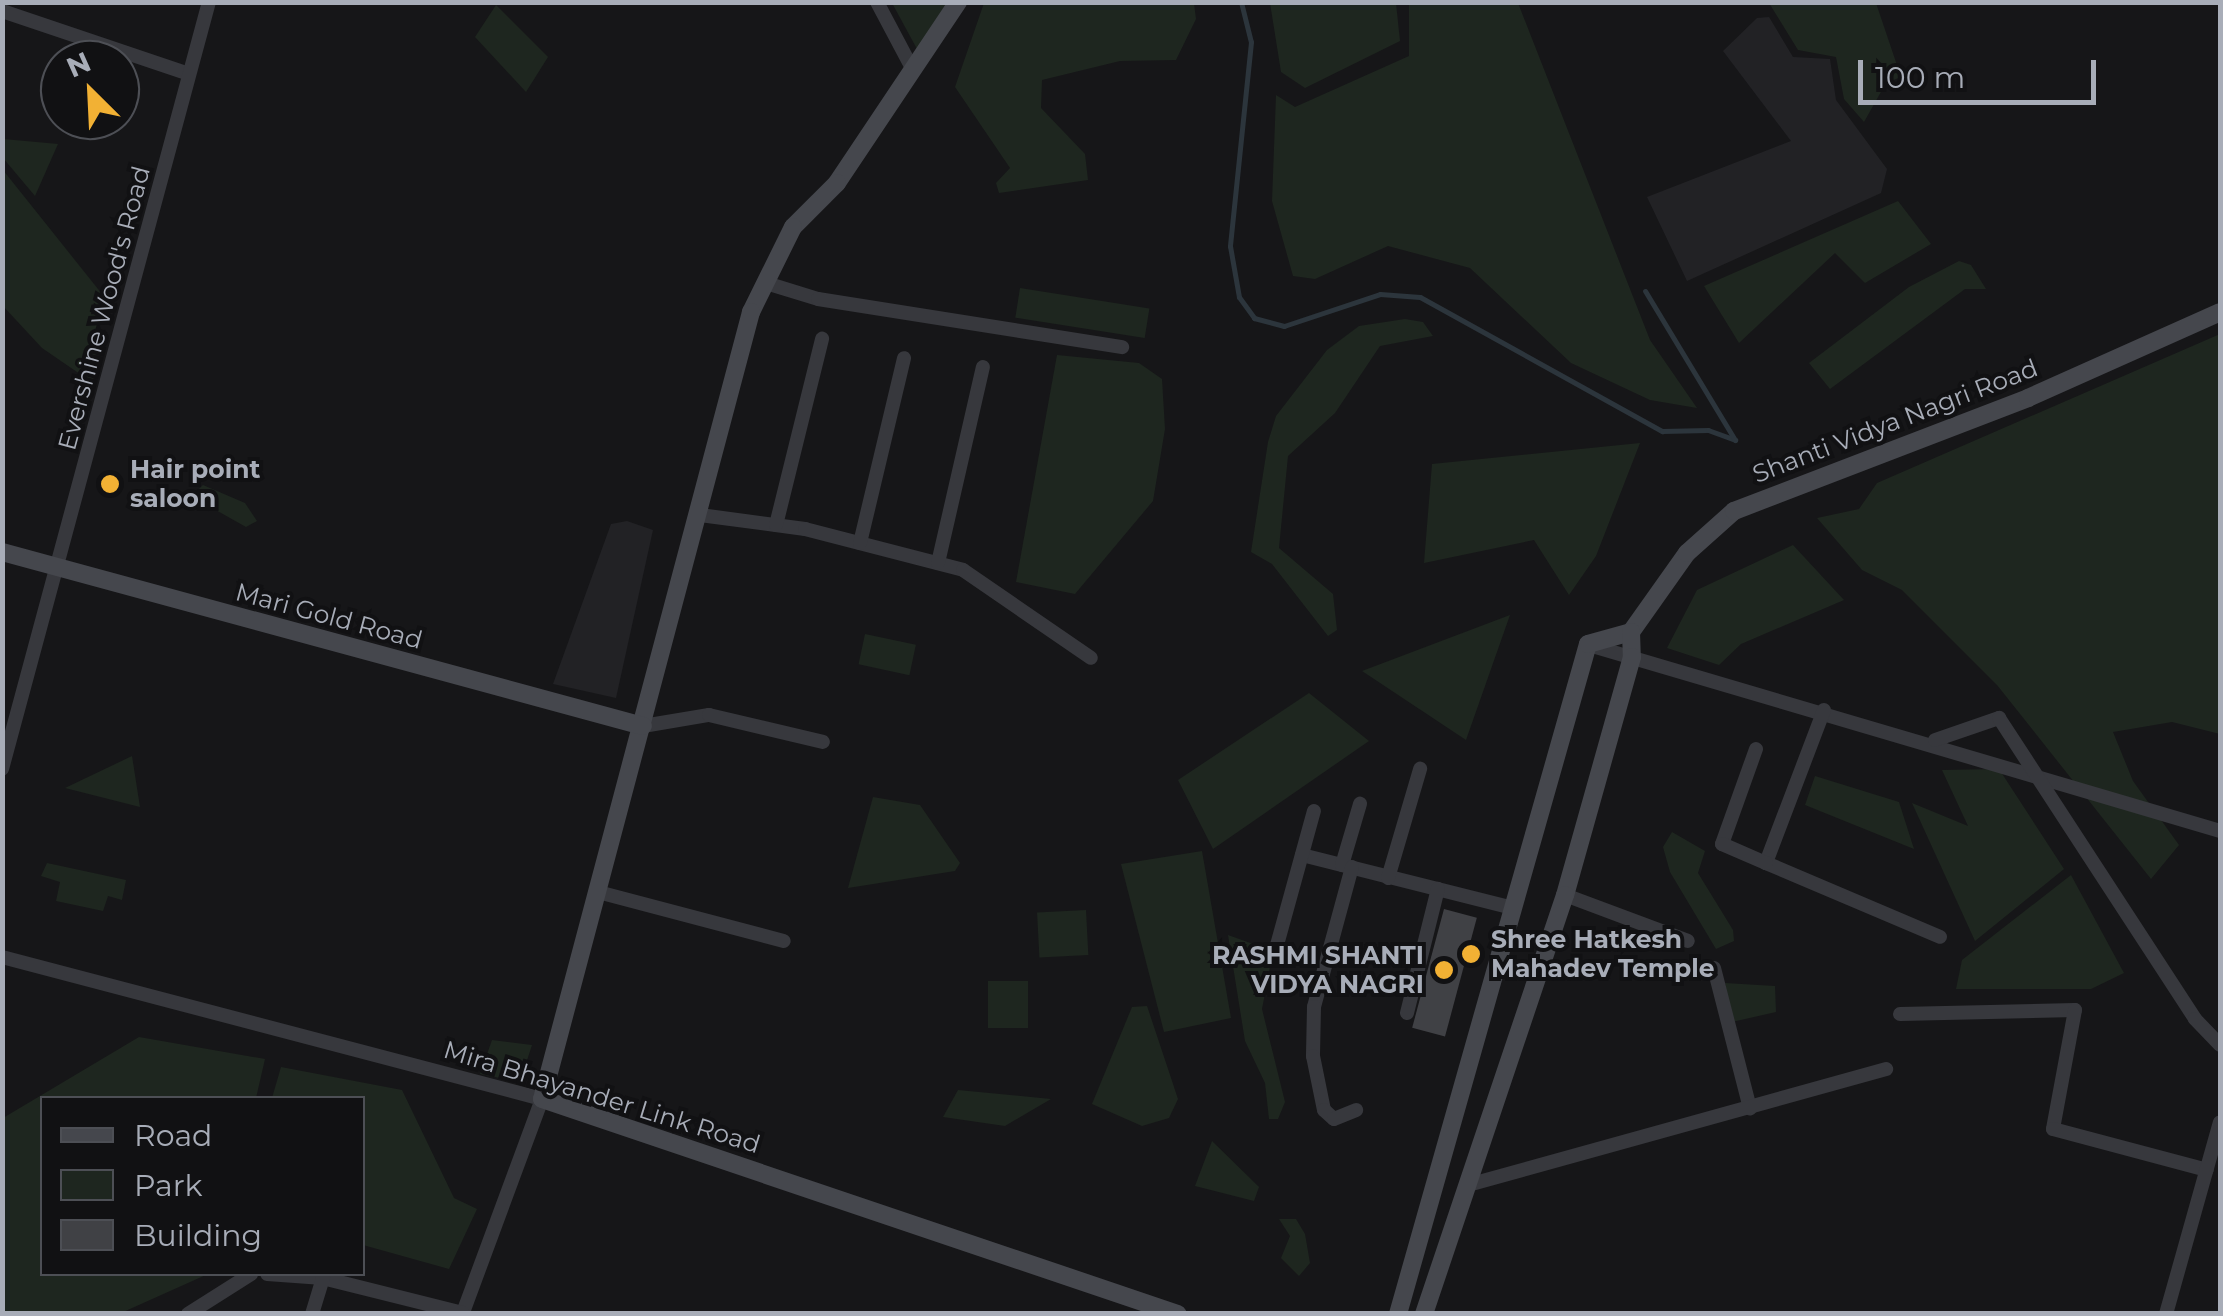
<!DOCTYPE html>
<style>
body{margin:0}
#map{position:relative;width:2223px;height:1316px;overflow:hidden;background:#161618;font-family:Montserrat,sans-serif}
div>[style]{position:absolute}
.built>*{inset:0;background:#222225}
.green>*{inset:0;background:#1e261f;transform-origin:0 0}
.stream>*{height:5px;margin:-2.5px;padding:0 2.5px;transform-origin:2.5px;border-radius:2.5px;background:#2c353c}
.building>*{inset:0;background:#404145;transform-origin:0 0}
.street>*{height:14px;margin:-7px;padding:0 7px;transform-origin:7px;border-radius:7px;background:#37383d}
.secondary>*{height:18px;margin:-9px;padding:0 9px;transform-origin:9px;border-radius:9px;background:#45474d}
.dots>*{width:28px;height:28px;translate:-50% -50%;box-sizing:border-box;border:5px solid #111113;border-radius:50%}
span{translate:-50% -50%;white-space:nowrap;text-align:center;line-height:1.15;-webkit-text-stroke:8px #111113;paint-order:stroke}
.street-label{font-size:25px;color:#a8adb8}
.poi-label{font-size:25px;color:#a8adb8;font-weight:700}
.left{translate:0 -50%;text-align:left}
.right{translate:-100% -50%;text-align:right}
.frame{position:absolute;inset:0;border:5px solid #a8adb8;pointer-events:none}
.legend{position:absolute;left:40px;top:1096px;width:325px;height:180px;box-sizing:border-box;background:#111113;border:2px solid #4d4f55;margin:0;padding:12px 18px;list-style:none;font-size:30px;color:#a8adb8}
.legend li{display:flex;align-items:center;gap:20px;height:50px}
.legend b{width:50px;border:2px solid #4d4f55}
.north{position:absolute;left:40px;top:40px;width:100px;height:100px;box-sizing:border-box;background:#111113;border:2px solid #4d4f55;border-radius:50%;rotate:336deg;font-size:28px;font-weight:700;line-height:40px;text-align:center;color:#a8adb8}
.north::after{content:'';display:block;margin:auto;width:35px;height:45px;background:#f2b134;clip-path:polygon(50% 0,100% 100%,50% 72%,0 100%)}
.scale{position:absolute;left:1858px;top:60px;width:238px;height:45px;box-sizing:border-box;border:5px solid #a8adb8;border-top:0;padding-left:12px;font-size:30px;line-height:35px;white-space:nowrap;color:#a8adb8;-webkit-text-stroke:8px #111113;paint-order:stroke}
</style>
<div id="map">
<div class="built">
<i style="clip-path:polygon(1769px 17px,1793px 57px,1830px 59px,1836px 100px,1887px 169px,1881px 193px,1687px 281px,1647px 197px,1791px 141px,1723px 51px,1757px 18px)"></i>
<i style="clip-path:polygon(627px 521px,653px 530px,616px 698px,553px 684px,611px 524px)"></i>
</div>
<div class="green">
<i style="clip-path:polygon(892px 3px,948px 3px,917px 49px)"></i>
<i style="clip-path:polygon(984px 3px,1194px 3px,1196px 19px,1176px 60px,1120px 61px,1042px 80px,1041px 108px,1085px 154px,1088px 180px,999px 193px,996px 183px,1010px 168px,955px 87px)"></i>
<i style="clip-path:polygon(1270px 3px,1396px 3px,1400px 41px,1305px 88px,1281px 72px)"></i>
<i style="clip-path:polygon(1409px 3px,1518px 3px,1650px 340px,1697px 408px,1650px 400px,1571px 363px,1470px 268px,1388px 246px,1315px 279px,1293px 276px,1272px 201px,1276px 95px,1295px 107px,1409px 56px)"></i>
<i style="clip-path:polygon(1769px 3px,1876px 3px,1901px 77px,1886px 83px,1864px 122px,1844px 99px,1836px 57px,1798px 50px)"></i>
<i style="clip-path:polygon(496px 5px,548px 57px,526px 92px,475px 37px)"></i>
<i style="clip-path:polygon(3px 139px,58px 144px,35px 196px,3px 158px)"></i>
<i style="clip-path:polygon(3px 170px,102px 294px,93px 383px,42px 348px,3px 306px)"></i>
<i style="clip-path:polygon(1898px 201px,1931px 244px,1865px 283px,1835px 253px,1739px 343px,1704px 286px)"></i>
<i style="clip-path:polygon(1959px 261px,1971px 265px,1986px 289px,1965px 289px,1830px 389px,1809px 363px,1909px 287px)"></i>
<i style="left:1020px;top:288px;width:131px;height:30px;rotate:9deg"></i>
<i style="clip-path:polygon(1405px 319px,1423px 322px,1433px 336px,1380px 346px,1335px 413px,1288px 456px,1279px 548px,1333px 594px,1337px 630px,1328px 636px,1272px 564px,1251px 552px,1268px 442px,1276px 416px,1327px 350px,1359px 326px)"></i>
<i style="clip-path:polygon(2220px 334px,2220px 734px,2172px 722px,2113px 732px,2133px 781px,2179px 845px,2151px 879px,1997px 685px,1902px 590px,1862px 570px,1817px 518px,1859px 509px,1877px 483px)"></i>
<i style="clip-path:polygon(1057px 355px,1139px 363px,1162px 379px,1165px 429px,1153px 501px,1075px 594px,1016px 582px)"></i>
<i style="clip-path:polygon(1640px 443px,1596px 556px,1569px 595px,1534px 540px,1424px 563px,1432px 464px)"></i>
<i style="clip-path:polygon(203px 485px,245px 503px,257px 521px,246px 527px,214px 509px,197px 491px)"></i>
<i style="clip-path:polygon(1793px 545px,1844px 600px,1741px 644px,1719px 665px,1667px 648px,1697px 590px)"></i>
<i style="clip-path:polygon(1510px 615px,1466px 740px,1362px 671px)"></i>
<i style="left:865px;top:634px;width:52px;height:31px;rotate:12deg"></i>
<i style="clip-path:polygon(1309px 693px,1369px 741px,1213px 849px,1178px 780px)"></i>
<i style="clip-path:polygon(132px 756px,140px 807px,65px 788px)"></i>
<i style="clip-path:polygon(1999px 769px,2064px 869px,1975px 941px,1912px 803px,1968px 826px,1942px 770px)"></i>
<i style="clip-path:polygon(1815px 776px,1899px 802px,1914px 849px,1805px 805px)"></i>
<i style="clip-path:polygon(873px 797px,920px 805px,960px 863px,955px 871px,848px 888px)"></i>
<i style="clip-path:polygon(1672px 832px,1705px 851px,1698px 873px,1733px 930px,1734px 941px,1716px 949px,1670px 872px,1663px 847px)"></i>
<i style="clip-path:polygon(1202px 851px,1231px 1018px,1164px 1032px,1121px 864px)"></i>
<i style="clip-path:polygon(47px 863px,126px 880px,122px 900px,108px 896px,103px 911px,56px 901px,60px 882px,41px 876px)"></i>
<i style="clip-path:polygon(2071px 875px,2124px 973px,2091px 989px,1956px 989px,1962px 960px)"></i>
<i style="left:1086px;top:910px;width:45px;height:49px;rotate:87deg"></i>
<i style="clip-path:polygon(1228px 935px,1273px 951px,1262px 1009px,1285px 1102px,1278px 1119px,1269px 1119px,1265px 1083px,1245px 1041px)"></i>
<i style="left:988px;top:981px;width:40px;height:47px"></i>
<i style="clip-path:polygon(1725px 983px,1775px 986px,1776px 1012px,1732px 1022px)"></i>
<i style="clip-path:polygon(1147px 1006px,1178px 1099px,1169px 1118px,1142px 1126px,1092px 1104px,1132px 1007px)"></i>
<i style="clip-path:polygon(139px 1037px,265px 1059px,256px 1098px,42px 1098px,42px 1274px,208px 1274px,121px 1313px,3px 1313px,3px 1118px)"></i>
<i style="clip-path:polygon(492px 1040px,532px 1045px,520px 1082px,480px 1074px)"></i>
<i style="clip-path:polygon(281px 1067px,402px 1090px,454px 1198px,477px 1209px,449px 1269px,363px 1245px,362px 1098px,272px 1098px)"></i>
<i style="clip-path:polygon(958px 1090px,1051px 1099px,1005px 1126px,943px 1117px)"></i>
<i style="clip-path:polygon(1212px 1141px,1259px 1187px,1254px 1201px,1195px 1186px)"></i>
<i style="clip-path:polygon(1279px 1219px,1296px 1219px,1305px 1234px,1310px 1263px,1299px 1276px,1281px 1258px,1290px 1236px)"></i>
</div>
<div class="stream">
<i style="left:1241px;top:2px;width:41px;rotate:76deg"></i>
<i style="left:1251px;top:42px;width:205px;rotate:95.9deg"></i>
<i style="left:1230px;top:246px;width:52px;rotate:80deg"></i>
<i style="left:1239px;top:297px;width:26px;rotate:54deg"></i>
<i style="left:1254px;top:318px;width:31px;rotate:15deg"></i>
<i style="left:1284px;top:326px;width:101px;rotate:-18.4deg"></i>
<i style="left:1380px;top:294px;width:40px;rotate:4.3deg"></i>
<i style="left:1420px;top:297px;width:277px;rotate:29deg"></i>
<i style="left:1662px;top:431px;width:46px;rotate:-1.2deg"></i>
<i style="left:1708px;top:430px;width:29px;rotate:20deg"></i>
<i style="left:1735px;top:440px;width:174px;rotate:-121.1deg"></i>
</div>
<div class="building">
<i style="left:1444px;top:909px;width:34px;height:123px;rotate:15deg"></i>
</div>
<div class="street">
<i style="left:877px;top:2px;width:77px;rotate:62.1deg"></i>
<i style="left:2px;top:11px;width:197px;rotate:18.6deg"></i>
<i style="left:766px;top:283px;width:54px;rotate:17.1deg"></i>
<i style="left:818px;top:299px;width:308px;rotate:9deg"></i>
<i style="left:700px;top:515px;width:106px;rotate:7.6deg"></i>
<i style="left:805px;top:529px;width:163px;rotate:14.5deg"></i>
<i style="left:963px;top:570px;width:155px;rotate:34.5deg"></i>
<i style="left:776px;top:525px;width:192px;rotate:-76.1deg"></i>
<i style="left:860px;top:543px;width:190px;rotate:-76.6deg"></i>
<i style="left:938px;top:563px;width:201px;rotate:-77.1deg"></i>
<i style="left:1589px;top:645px;width:658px;rotate:16.42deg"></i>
<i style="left:1824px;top:710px;width:164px;rotate:110.8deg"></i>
<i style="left:1766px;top:863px;width:189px;rotate:23deg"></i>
<i style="left:643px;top:726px;width:67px;rotate:-9.5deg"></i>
<i style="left:709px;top:715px;width:117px;rotate:13.3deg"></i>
<i style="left:1935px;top:740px;width:68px;rotate:-19deg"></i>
<i style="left:1999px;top:718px;width:359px;rotate:56.9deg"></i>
<i style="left:2195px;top:1019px;width:36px;rotate:46deg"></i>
<i style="left:1756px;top:749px;width:101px;rotate:109.7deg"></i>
<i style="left:1722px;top:844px;width:48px;rotate:23.4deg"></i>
<i style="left:2px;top:769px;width:794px;rotate:-74.9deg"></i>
<i style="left:1302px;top:855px;width:218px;rotate:14.1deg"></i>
<i style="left:1342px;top:865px;width:64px;rotate:-73.6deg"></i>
<i style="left:1352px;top:867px;width:145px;rotate:105.2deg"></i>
<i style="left:1314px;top:1007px;width:49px;rotate:91.2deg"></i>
<i style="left:1313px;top:1056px;width:55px;rotate:78.5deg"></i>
<i style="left:1324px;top:1110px;width:13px;rotate:42deg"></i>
<i style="left:1334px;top:1119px;width:24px;rotate:-22deg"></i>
<i style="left:1388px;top:878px;width:114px;rotate:-73.6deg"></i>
<i style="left:598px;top:892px;width:192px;rotate:14.8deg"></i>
<i style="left:1565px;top:895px;width:131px;rotate:20.5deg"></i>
<i style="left:1277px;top:945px;width:139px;rotate:-74.6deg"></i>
<i style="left:2px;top:957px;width:558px;rotate:14.73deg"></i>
<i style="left:542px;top:1099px;width:228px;rotate:110.3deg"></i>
<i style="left:463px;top:1313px;width:144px;rotate:-166deg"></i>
<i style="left:323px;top:1278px;width:56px;rotate:-175.9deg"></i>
<i style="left:1714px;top:968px;width:145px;rotate:75.6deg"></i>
<i style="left:1407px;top:1013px;width:128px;rotate:-76deg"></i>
<i style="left:1900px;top:1014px;width:175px;rotate:-1.3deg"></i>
<i style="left:2075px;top:1010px;width:121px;rotate:100.5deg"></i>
<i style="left:2053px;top:1129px;width:159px;rotate:14.9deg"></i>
<i style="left:1468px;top:1185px;width:434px;rotate:-15.5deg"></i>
<i style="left:188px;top:1314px;width:75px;rotate:-32.4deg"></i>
<i style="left:312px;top:1314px;width:38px;rotate:-73deg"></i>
<i style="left:2166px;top:1314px;width:199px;rotate:-74.3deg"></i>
</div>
<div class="secondary">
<i style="left:958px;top:2px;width:218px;rotate:123.8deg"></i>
<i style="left:837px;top:183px;width:62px;rotate:135deg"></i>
<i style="left:793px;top:227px;width:95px;rotate:116.3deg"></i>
<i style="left:751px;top:312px;width:814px;rotate:104.87deg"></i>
<i style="left:542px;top:1099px;width:671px;rotate:18.68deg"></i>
<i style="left:2px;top:552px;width:664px;rotate:15.19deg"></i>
<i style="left:1631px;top:632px;width:97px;rotate:-54.7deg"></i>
<i style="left:1687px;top:553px;width:63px;rotate:-41.8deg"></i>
<i style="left:1734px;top:511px;width:315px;rotate:-21deg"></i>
<i style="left:2028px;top:398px;width:210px;rotate:-24.1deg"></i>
<i style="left:1398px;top:1314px;width:696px;rotate:-74.17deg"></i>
<i style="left:1588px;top:644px;width:45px;rotate:-15.6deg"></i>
<i style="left:1631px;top:632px;width:25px;rotate:88deg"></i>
<i style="left:1632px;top:657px;width:247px;rotate:105.7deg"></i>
<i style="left:1565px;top:895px;width:442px;rotate:108.6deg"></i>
</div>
<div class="dots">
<i style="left:110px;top:484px;background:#f2b134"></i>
<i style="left:1471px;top:954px;background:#f2b134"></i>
<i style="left:1444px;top:970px;background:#f2b134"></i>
</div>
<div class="street-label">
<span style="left:104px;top:308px;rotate:-75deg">Evershine Wood's Road</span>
<span style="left:1895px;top:421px;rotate:-21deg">Shanti Vidya Nagri Road</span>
<span style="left:329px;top:616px;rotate:15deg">Mari Gold Road</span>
<span style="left:602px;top:1097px;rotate:17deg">Mira Bhayander Link Road</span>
</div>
<div class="poi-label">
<span class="left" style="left:130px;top:484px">Hair point<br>saloon</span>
<span class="left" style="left:1491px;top:954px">Shree Hatkesh<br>Mahadev Temple</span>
<span class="right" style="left:1424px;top:970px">RASHMI SHANTI<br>VIDYA NAGRI</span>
</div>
<div class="frame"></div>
<ul class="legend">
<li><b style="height:12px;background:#45474d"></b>Road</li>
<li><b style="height:28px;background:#1e261f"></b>Park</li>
<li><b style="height:28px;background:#404145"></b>Building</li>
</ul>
<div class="north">N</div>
<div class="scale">100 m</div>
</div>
